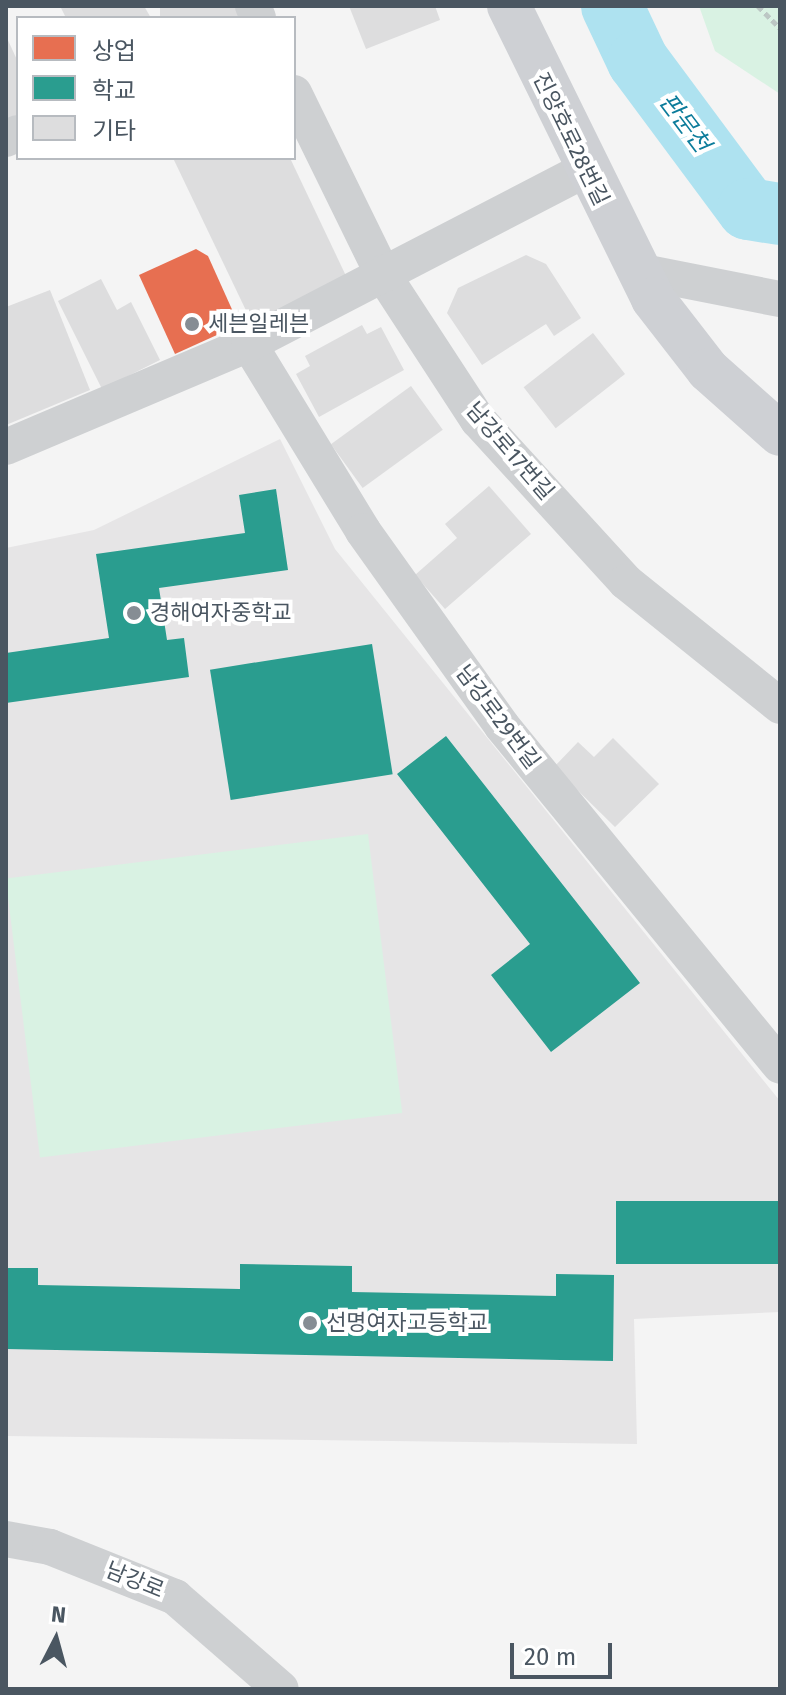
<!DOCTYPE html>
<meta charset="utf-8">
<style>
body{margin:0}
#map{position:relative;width:786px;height:1695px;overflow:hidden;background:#f4f4f4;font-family:"Fira Sans","Noto Sans KR",sans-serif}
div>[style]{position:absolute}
.education>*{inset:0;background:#e6e5e6}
.green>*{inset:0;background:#d9f2e3;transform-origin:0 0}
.shops>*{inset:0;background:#e76f51}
.schools>*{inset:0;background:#2a9d8f;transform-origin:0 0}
.river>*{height:62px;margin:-31px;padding:0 31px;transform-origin:31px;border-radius:31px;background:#aee2f0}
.building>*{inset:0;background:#ddddde;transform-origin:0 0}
.path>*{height:5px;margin-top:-2.5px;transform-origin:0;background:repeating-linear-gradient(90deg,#bcc7c4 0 6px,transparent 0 10px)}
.street>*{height:36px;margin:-18px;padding:0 18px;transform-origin:18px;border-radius:18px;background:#ced0d2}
.secondary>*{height:44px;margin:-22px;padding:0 22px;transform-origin:22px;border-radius:22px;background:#ced0d4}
.dots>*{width:22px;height:22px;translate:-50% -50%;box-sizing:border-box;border:4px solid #fff;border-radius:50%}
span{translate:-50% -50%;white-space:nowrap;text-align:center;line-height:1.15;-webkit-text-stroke:8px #fff;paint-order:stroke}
.street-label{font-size:22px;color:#4a5661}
.poi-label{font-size:22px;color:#4a5661}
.left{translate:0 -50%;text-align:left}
.water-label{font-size:24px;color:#0c7c9b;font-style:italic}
.frame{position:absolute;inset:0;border:8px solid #4a5661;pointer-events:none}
.legend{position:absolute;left:16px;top:16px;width:280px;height:144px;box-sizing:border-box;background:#fff;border:2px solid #b7bbc0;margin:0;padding:10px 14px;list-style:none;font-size:24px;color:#4a5661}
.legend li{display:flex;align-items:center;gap:16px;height:40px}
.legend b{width:40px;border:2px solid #b7bbc0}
.north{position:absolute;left:16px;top:1599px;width:80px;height:80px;-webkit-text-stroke:6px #fff;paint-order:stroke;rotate:6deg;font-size:22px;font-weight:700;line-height:32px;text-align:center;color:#4a5661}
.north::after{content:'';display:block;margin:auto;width:28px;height:36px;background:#4a5661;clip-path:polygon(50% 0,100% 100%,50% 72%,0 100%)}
.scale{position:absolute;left:510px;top:1643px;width:102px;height:36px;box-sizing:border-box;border:4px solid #4a5661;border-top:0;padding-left:10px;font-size:24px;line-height:28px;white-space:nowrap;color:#4a5661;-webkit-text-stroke:6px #fff;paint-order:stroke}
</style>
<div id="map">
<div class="education">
<i style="clip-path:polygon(280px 439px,335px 549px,780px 1101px,780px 1312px,634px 1319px,637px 1444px,6px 1436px,6px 548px,94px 530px)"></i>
</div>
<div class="green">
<i style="clip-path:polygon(699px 6px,780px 6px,780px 94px,715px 51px)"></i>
<i style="left:368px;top:834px;width:281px;height:365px;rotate:83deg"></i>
</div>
<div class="shops">
<i style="clip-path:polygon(196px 249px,208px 256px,239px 325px,175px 354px,139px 275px)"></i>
</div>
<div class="schools">
<i style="clip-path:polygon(276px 489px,288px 570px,159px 588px,167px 640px,184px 638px,189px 677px,6px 703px,6px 653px,109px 638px,96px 554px,245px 533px,239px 495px)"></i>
<i style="left:372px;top:644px;width:132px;height:164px;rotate:81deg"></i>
<i style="clip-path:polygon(446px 736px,640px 983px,551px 1052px,491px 975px,530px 944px,397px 774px)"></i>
<i style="left:780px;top:1201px;width:63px;height:164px;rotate:90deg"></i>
<i style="clip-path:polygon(240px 1264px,352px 1266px,352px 1292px,556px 1296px,556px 1274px,614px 1275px,613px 1361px,6px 1349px,6px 1268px,38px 1268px,38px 1285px,240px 1289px)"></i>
</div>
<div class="river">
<i style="left:612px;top:6px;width:61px;rotate:64.7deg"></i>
<i style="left:638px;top:61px;width:184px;rotate:53.4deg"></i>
<i style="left:748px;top:209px;width:32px;rotate:9deg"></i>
</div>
<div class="building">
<i style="clip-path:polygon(60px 6px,144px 6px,151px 18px,66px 18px)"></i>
<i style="left:160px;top:6px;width:81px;height:13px"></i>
<i style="clip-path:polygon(349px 6px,435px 6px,440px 20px,366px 49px)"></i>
<i style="clip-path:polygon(6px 36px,18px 62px,18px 117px,6px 123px)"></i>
<i style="clip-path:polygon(173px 158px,290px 158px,347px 278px,252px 323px)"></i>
<i style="clip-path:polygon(526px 255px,546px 264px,581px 318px,554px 336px,546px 324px,482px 365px,447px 313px,458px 288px)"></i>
<i style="clip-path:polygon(101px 279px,117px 310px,131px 302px,160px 360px,102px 389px,58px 301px)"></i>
<i style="clip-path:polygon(50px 290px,90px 390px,6px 425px,6px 307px)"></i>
<i style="clip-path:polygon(362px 325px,367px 334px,381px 327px,404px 370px,319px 417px,296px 374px,310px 366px,305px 356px)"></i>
<i style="left:593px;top:333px;width:52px;height:88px;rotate:52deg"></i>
<i style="left:411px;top:386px;width:54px;height:99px;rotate:54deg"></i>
<i style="clip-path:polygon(489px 486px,531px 534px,445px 609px,415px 575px,457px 538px,445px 524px)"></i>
<i style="clip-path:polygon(613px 738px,659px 784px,615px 827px,554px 767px,578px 742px,594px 757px)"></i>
</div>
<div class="path">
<i style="left:758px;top:6px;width:31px;rotate:45deg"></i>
</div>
<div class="street">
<i style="left:253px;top:6px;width:13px;rotate:67deg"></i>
<i style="left:294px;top:93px;width:200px;rotate:63.9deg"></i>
<i style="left:382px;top:273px;width:176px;rotate:56.9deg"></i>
<i style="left:478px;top:420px;width:219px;rotate:47.6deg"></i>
<i style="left:626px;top:582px;width:198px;rotate:38.8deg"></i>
<i style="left:6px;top:139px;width:13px;rotate:-27deg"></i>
<i style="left:638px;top:271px;width:145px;rotate:11.2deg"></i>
<i style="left:249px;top:344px;width:219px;rotate:58.6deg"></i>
<i style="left:363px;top:531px;width:239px;rotate:54.5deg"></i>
<i style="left:502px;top:726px;width:439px;rotate:50.7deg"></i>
<i style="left:6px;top:447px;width:264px;rotate:-23deg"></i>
<i style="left:249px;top:344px;width:377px;rotate:-27.4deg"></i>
<i style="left:6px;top:1539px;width:45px;rotate:10.3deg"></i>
<i style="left:50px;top:1547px;width:135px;rotate:21.8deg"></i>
<i style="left:175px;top:1597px;width:140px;rotate:41deg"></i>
</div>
<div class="secondary">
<i style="left:509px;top:6px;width:326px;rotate:63.8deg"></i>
<i style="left:653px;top:299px;width:90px;rotate:52.2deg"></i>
<i style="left:708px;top:370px;width:96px;rotate:41.6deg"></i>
</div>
<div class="dots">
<i style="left:192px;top:324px;background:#868d94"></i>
<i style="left:134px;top:613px;background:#868d94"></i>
<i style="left:310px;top:1323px;background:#868d94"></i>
</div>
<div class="street-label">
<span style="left:571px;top:139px;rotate:64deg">진양호로28번길</span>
<span style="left:510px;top:451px;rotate:49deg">남강로17번길</span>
<span style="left:498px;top:717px;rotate:53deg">남강로29번길</span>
<span style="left:135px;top:1580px;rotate:22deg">남강로</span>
</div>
<div class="poi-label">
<span class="left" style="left:208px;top:324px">세븐일레븐</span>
<span class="left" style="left:150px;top:613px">경해여자중학교</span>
<span class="left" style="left:326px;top:1323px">선명여자고등학교</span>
</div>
<div class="water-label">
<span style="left:684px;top:123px;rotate:53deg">판문천</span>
</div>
<div class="frame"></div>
<ul class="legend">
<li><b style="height:22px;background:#e76f51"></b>상업</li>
<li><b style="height:22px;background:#2a9d8f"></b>학교</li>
<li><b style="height:22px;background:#ddddde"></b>기타</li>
</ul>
<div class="north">N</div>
<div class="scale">20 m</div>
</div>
